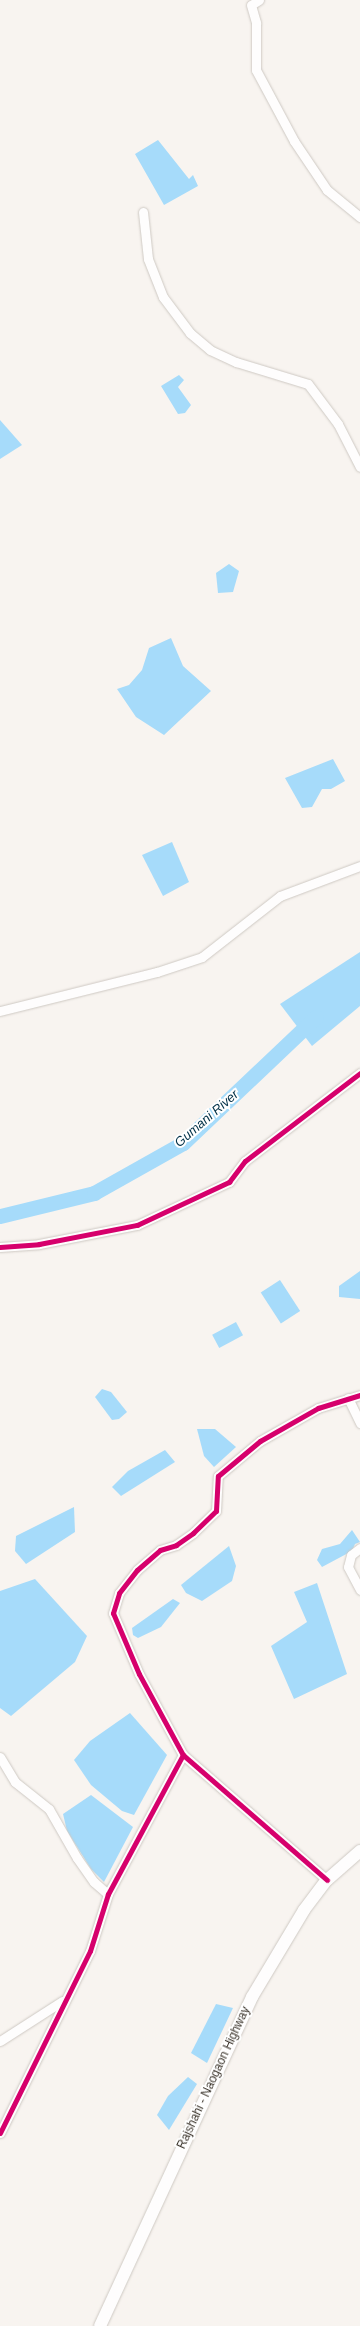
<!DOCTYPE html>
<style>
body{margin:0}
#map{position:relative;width:360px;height:2326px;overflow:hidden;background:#f8f4f0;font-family:Arial,sans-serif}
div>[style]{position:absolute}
.water>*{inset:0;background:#a6dbfa;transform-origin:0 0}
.river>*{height:15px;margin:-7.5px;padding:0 7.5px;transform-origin:7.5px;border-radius:7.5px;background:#a6dbfa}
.roads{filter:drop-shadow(0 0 1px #cec9c3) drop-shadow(0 0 1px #cec9c3)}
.minor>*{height:9px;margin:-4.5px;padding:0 4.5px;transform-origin:4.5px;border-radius:4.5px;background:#fefdfd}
.major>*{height:12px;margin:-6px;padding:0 6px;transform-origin:6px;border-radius:6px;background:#fefdfd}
.cycleway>*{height:5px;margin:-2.5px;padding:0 2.5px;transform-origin:2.5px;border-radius:2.5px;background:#d6006c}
span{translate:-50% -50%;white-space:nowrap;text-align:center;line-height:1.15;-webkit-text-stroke:4px #fff;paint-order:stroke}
.street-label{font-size:12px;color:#3c352c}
.water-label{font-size:13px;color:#013047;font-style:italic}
</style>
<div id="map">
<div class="water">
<i style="clip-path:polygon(158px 140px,189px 179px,193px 175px,198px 186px,164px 205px,135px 154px)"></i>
<i style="clip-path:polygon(179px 375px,184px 380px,178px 387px,191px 405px,185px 413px,178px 414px,161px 386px)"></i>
<i style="clip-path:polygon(0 420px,22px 445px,0 459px)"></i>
<i style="clip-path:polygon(229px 564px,239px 571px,233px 592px,218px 593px,216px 573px)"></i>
<i style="clip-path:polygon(171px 638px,183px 666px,211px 691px,164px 735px,136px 717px,117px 689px,129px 685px,142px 670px,149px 648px)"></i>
<i style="clip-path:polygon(333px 759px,345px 781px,331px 789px,322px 789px,312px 807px,302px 808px,285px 778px)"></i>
<i style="clip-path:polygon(172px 842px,189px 882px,163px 896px,142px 855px)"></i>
<i style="clip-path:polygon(360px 952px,360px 1006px,312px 1046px,280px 1004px)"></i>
<i style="clip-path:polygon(360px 1271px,360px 1299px,339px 1297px,339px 1286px)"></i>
<i style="left:280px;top:1280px;width:37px;height:23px;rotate:57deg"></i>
<i style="left:236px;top:1322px;width:15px;height:27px;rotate:62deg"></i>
<i style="clip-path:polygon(102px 1389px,111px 1392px,127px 1412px,119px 1419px,112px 1420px,95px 1397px)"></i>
<i style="clip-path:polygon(197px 1429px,215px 1429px,236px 1447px,214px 1467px,204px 1456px)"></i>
<i style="clip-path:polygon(165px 1450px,175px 1462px,121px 1496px,112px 1487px,128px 1471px)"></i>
<i style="clip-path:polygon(74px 1507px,75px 1532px,26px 1564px,15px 1551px,16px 1536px)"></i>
<i style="clip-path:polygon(352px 1530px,360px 1542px,355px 1544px,352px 1551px,322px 1567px,317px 1560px,322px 1549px,340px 1544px)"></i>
<i style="clip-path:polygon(229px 1546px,236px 1566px,232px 1581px,202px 1601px,186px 1593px,181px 1585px)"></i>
<i style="clip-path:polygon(35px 1579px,87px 1636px,75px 1662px,11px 1716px,0 1708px,0 1591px)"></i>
<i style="clip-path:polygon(317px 1583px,347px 1674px,294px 1699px,271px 1646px,307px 1622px,294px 1592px)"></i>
<i style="clip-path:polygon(173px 1599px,180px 1603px,161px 1627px,138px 1638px,133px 1635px,132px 1628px)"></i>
<i style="clip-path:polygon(130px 1713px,167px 1755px,134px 1815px,122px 1811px,91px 1785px,74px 1760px,90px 1741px)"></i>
<i style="clip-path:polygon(91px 1795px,133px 1827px,104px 1882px,91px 1869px,67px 1831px,63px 1814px)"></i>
<i style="clip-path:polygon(216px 2004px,233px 2008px,207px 2063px,191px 2053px)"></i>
<i style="clip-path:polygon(188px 2077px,197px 2084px,169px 2130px,157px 2115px,168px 2096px)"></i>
</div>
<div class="river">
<i style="left:0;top:1216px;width:97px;rotate:-13.7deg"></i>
<i style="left:94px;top:1193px;width:102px;rotate:-29.3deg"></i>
<i style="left:183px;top:1143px;width:183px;rotate:-43.5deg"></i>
</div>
<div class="roads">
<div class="minor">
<i style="left:259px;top:0;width:9px;rotate:148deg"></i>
<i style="left:251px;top:5px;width:19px;rotate:74deg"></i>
<i style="left:256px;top:23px;width:47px;rotate:90deg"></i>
<i style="left:256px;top:70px;width:81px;rotate:61.8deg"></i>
<i style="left:294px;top:141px;width:59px;rotate:56deg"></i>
<i style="left:327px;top:190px;width:43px;rotate:39.3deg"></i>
<i style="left:143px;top:212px;width:47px;rotate:83.9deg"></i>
<i style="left:148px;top:259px;width:41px;rotate:68.5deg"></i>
<i style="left:163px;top:297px;width:45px;rotate:53.1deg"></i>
<i style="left:190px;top:333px;width:26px;rotate:40deg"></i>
<i style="left:210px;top:350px;width:29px;rotate:25deg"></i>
<i style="left:236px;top:362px;width:75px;rotate:17deg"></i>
<i style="left:308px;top:384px;width:50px;rotate:53.1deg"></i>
<i style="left:338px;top:424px;width:48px;rotate:62.9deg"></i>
<i style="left:0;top:1011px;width:162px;rotate:-14deg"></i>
<i style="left:157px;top:972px;width:47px;rotate:-18.4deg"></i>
<i style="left:202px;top:957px;width:99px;rotate:-38deg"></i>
<i style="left:280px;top:896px;width:85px;rotate:-20.6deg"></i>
<i style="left:0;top:1247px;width:39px;rotate:-4deg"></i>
<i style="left:39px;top:1244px;width:100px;rotate:-11deg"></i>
<i style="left:137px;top:1225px;width:102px;rotate:-25.1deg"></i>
<i style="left:229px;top:1182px;width:26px;rotate:-53deg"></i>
<i style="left:245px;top:1161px;width:145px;rotate:-37.4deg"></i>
<i style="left:348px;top:1398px;width:28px;rotate:64deg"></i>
<i style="left:360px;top:1548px;width:11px;rotate:142deg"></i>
<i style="left:351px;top:1555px;width:12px;rotate:104deg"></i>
<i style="left:348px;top:1567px;width:26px;rotate:62deg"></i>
<i style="left:0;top:1757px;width:29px;rotate:59deg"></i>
<i style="left:15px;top:1782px;width:43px;rotate:38.5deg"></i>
<i style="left:49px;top:1809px;width:56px;rotate:60.3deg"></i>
<i style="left:77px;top:1858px;width:29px;rotate:55deg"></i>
<i style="left:94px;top:1882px;width:18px;rotate:41deg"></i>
<i style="left:327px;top:1880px;width:191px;rotate:-139deg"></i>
<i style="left:183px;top:1755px;width:92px;rotate:-118.5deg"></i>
<i style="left:139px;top:1674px;width:66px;rotate:-113.1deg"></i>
<i style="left:113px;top:1613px;width:21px;rotate:-73deg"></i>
<i style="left:119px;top:1593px;width:29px;rotate:-52deg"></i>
<i style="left:137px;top:1570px;width:30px;rotate:-41deg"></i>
<i style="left:160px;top:1550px;width:17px;rotate:-17deg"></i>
<i style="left:176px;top:1545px;width:21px;rotate:-35deg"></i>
<i style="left:193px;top:1533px;width:32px;rotate:-44deg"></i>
<i style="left:216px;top:1511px;width:35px;rotate:-87deg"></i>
<i style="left:218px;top:1476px;width:55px;rotate:-39.8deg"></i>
<i style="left:260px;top:1441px;width:67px;rotate:-29.6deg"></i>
<i style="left:318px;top:1408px;width:44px;rotate:-17.2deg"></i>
<i style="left:0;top:2041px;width:74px;rotate:-32.8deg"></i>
<i style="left:0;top:2133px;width:203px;rotate:-63.7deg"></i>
<i style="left:90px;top:1951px;width:60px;rotate:-72.5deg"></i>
<i style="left:108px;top:1894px;width:158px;rotate:-61.7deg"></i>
</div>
<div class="major">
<i style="left:100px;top:2326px;width:362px;rotate:-65.2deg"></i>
<i style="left:252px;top:1997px;width:101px;rotate:-59.1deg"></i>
<i style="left:304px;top:1910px;width:38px;rotate:-53deg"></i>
<i style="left:327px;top:1880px;width:44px;rotate:-41.3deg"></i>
</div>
</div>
<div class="cycleway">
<i style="left:0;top:1247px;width:39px;rotate:-4deg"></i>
<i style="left:39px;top:1244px;width:100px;rotate:-11deg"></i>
<i style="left:137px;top:1225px;width:102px;rotate:-25.1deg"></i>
<i style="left:229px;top:1182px;width:26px;rotate:-53deg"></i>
<i style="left:245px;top:1161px;width:145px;rotate:-37.4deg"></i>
<i style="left:327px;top:1880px;width:191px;rotate:-139deg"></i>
<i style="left:183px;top:1755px;width:92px;rotate:-118.5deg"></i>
<i style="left:139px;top:1674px;width:66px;rotate:-113.1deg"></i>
<i style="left:113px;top:1613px;width:21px;rotate:-73deg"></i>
<i style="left:119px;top:1593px;width:29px;rotate:-52deg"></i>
<i style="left:137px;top:1570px;width:30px;rotate:-41deg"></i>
<i style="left:160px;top:1550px;width:17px;rotate:-17deg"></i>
<i style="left:176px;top:1545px;width:21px;rotate:-35deg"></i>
<i style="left:193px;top:1533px;width:32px;rotate:-44deg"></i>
<i style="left:216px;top:1511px;width:35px;rotate:-87deg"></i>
<i style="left:218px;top:1476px;width:55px;rotate:-39.8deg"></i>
<i style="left:260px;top:1441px;width:67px;rotate:-29.6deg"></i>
<i style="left:318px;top:1408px;width:44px;rotate:-17.2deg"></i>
<i style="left:0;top:2133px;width:203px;rotate:-63.7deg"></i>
<i style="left:90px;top:1951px;width:60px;rotate:-72.5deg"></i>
<i style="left:108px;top:1894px;width:158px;rotate:-61.7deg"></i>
</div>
<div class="street-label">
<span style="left:214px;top:2078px;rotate:-65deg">Rajshahi - Naogaon Highway</span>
</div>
<div class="water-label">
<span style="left:207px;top:1119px;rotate:-41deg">Gumani River</span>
</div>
</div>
